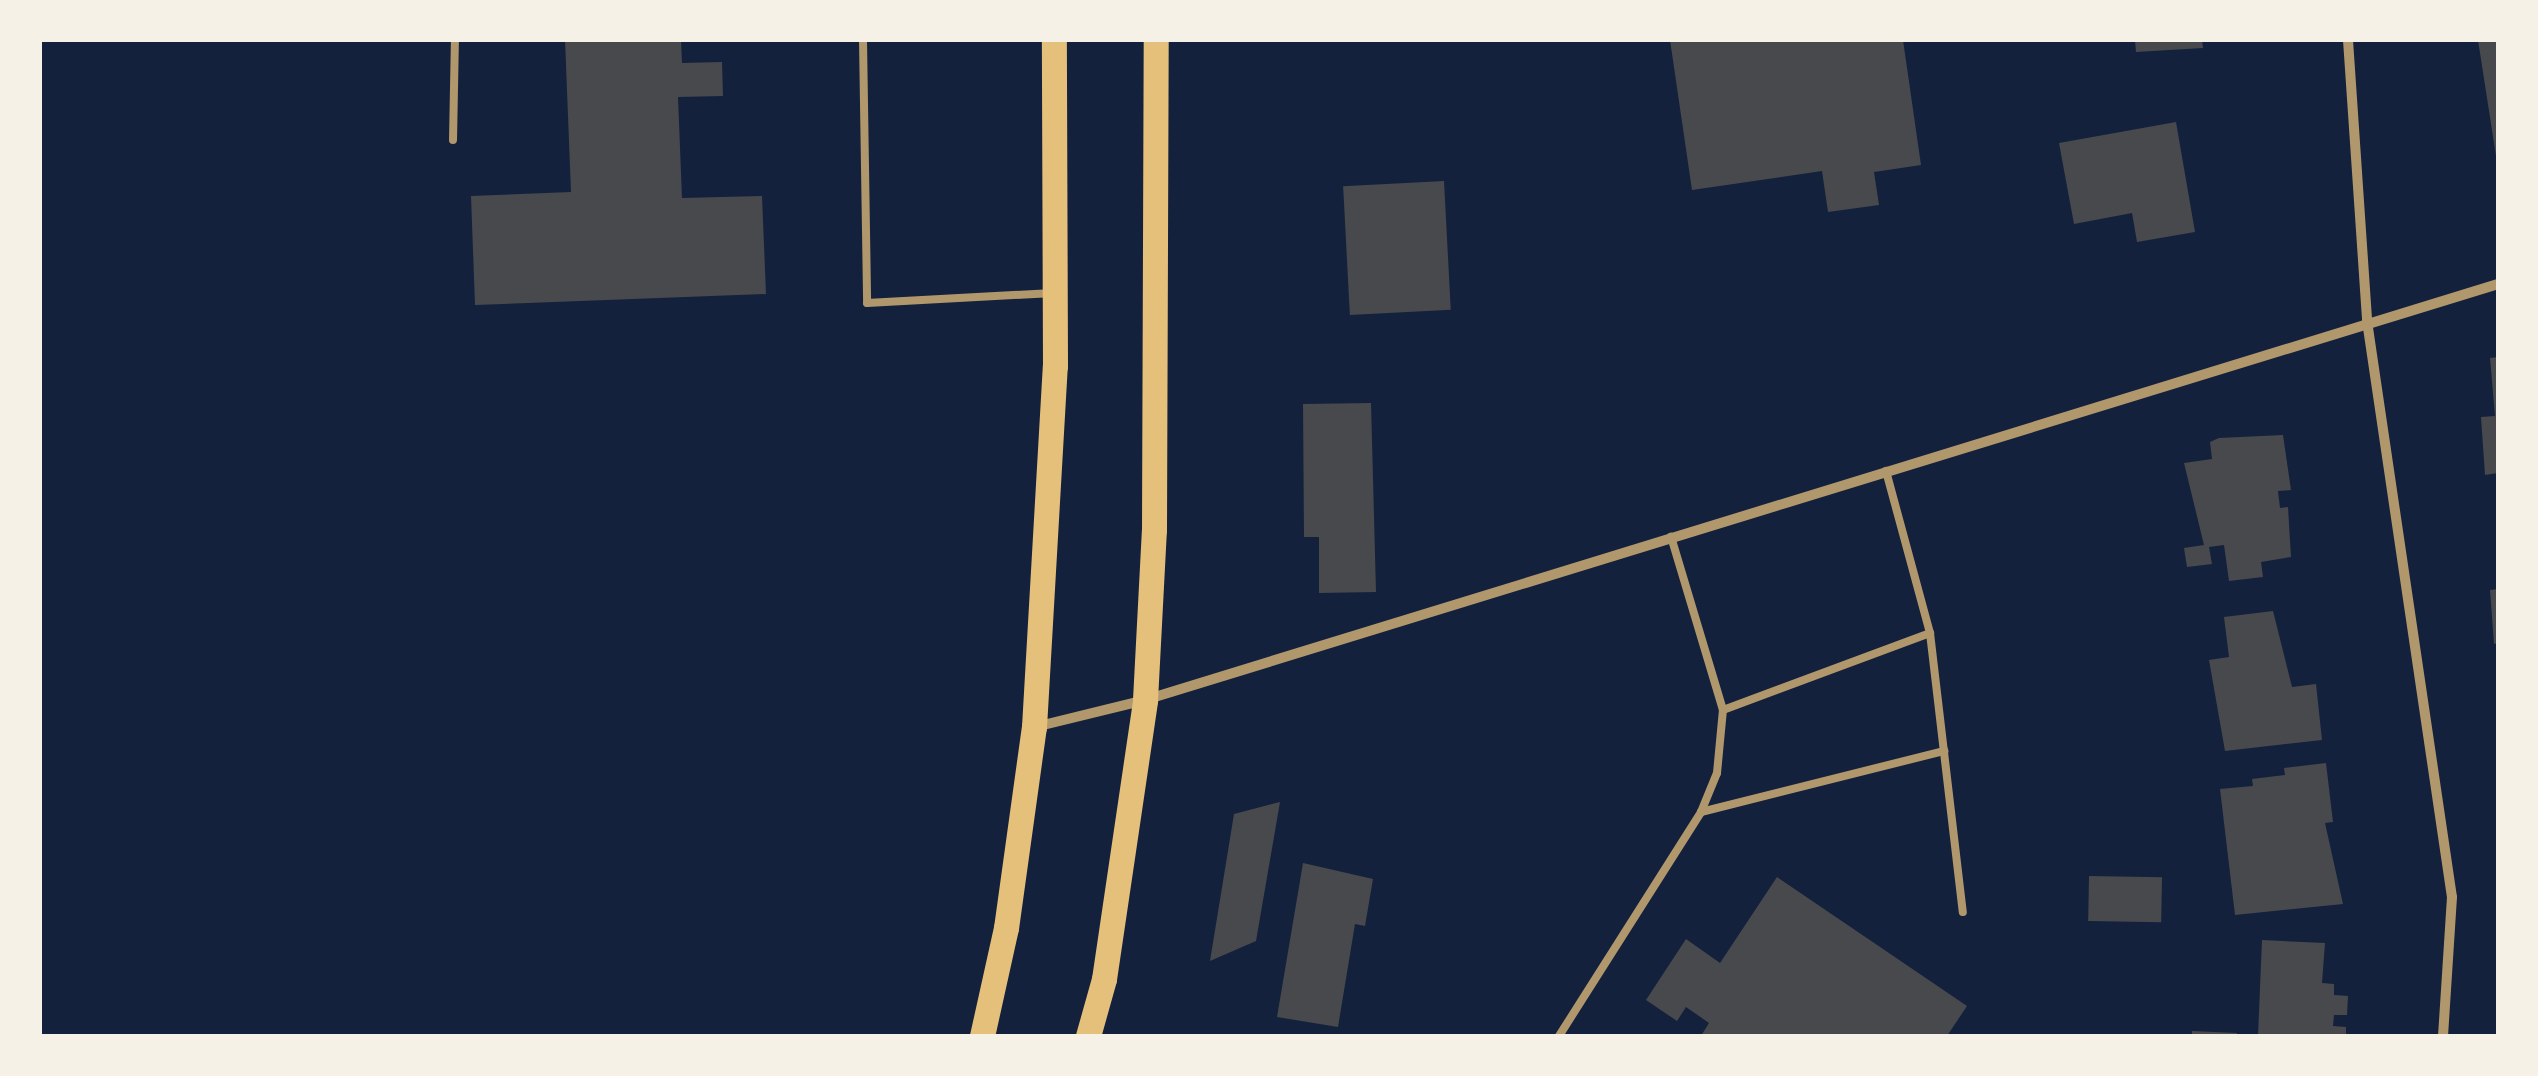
<!DOCTYPE html>
<style>
body{margin:0}
#map{position:relative;width:2538px;height:1076px;overflow:hidden;background:#14213d;font-family:"Space Grotesk",sans-serif}
div>[style]{position:absolute}
.building>*{inset:0;background:#48494c;transform-origin:0 0}
.service>*{height:8px;margin:-4px;padding:0 4px;transform-origin:4px;border-radius:4px;background:#b1986c}
.minor>*{height:10px;margin:-5px;padding:0 5px;transform-origin:5px;border-radius:5px;background:#b1986c}
.primary>*{height:25px;margin:-12.5px;padding:0 12.5px;transform-origin:12.5px;border-radius:12.5px;background:#e5c07b}
span{translate:-50% -50%;white-space:nowrap;text-align:center;line-height:1.15;-webkit-text-stroke:8px #f6f1e7;paint-order:stroke}
.frame{position:absolute;inset:0;border:42px solid #f6f1e7;pointer-events:none}
</style>
<div id="map">
<div class="building">
<i style="clip-path:polygon(565px 40px,681px 40px,682px 63px,722px 62px,723px 96px,678px 97px,682px 198px,762px 196px,766px 294px,475px 305px,471px 196px,571px 192px)"></i>
<i style="clip-path:polygon(1670px 40px,1903px 40px,1921px 165px,1874px 172px,1879px 205px,1828px 212px,1822px 171px,1692px 190px)"></i>
<i style="clip-path:polygon(2135px 40px,2202px 40px,2203px 48px,2136px 52px)"></i>
<i style="clip-path:polygon(2478px 40px,2498px 40px,2498px 156px,2496px 156px)"></i>
<i style="clip-path:polygon(2176px 122px,2195px 232px,2137px 242px,2132px 213px,2074px 224px,2059px 143px)"></i>
<i style="left:1444px;top:181px;width:129px;height:101px;rotate:87deg"></i>
<i style="clip-path:polygon(2498px 357px,2498px 473px,2485px 475px,2481px 417px,2495px 416px,2490px 358px)"></i>
<i style="clip-path:polygon(1371px 403px,1376px 592px,1319px 593px,1319px 537px,1304px 537px,1303px 404px)"></i>
<i style="clip-path:polygon(2283px 435px,2291px 490px,2278px 491px,2280px 508px,2288px 507px,2291px 557px,2261px 562px,2263px 577px,2229px 581px,2224px 545px,2209px 547px,2212px 564px,2187px 567px,2184px 548px,2204px 545px,2184px 463px,2212px 459px,2210px 442px,2219px 438px)"></i>
<i style="clip-path:polygon(2498px 589px,2498px 643px,2494px 644px,2490px 590px)"></i>
<i style="clip-path:polygon(2273px 611px,2292px 687px,2316px 684px,2322px 740px,2225px 751px,2209px 660px,2229px 657px,2224px 617px)"></i>
<i style="clip-path:polygon(2326px 763px,2333px 822px,2325px 823px,2343px 904px,2235px 915px,2220px 789px,2253px 786px,2252px 779px,2285px 775px,2284px 768px)"></i>
<i style="clip-path:polygon(1280px 802px,1256px 941px,1210px 961px,1234px 814px)"></i>
<i style="clip-path:polygon(1303px 863px,1373px 879px,1365px 926px,1355px 924px,1338px 1027px,1277px 1017px)"></i>
<i style="left:2089px;top:876px;width:73px;height:45px;rotate:1deg"></i>
<i style="clip-path:polygon(1777px 877px,1967px 1006px,1947px 1036px,1701px 1036px,1709px 1023px,1686px 1007px,1677px 1021px,1646px 1000px,1686px 939px,1720px 963px)"></i>
<i style="clip-path:polygon(2262px 940px,2325px 943px,2322px 983px,2334px 984px,2334px 995px,2348px 996px,2347px 1015px,2334px 1015px,2333px 1026px,2346px 1027px,2346px 1036px,2258px 1036px)"></i>
<i style="clip-path:polygon(2192px 1031px,2237px 1033px,2236px 1036px,2192px 1036px)"></i>
</div>
<div class="service">
<i style="left:863px;top:40px;width:263px;rotate:89.1deg"></i>
<i style="left:867px;top:303px;width:182px;rotate:-3.1deg"></i>
<i style="left:453px;top:140px;width:100px;rotate:-88.9deg"></i>
<i style="left:1930px;top:633px;width:281px;rotate:83.3deg"></i>
<i style="left:1723px;top:710px;width:221px;rotate:-20.4deg"></i>
<i style="left:1930px;top:633px;width:168px;rotate:-105.2deg"></i>
<i style="left:1701px;top:812px;width:251px;rotate:-14.1deg"></i>
<i style="left:1559px;top:1036px;width:265px;rotate:-57.6deg"></i>
<i style="left:1701px;top:812px;width:42px;rotate:-67.7deg"></i>
<i style="left:1717px;top:773px;width:63px;rotate:-84.6deg"></i>
<i style="left:1723px;top:710px;width:181px;rotate:-106.7deg"></i>
</div>
<div class="minor">
<i style="left:2348px;top:40px;width:282px;rotate:86.1deg"></i>
<i style="left:2367px;top:321px;width:582px;rotate:81.61deg"></i>
<i style="left:2452px;top:897px;width:139px;rotate:93.7deg"></i>
<i style="left:1035px;top:727px;width:113px;rotate:-13.8deg"></i>
<i style="left:1145px;top:700px;width:1416px;rotate:-17.09deg"></i>
</div>
<div class="primary">
<i style="left:982px;top:1036px;width:111px;rotate:-77.5deg"></i>
<i style="left:1006px;top:928px;width:203px;rotate:-82.1deg"></i>
<i style="left:1034px;top:727px;width:362px;rotate:-86.7deg"></i>
<i style="left:1055px;top:366px;width:326px;rotate:-90.2deg"></i>
<i style="left:1088px;top:1036px;width:59px;rotate:-74.3deg"></i>
<i style="left:1104px;top:979px;width:282px;rotate:-81.6deg"></i>
<i style="left:1145px;top:700px;width:170px;rotate:-87deg"></i>
<i style="left:1154px;top:530px;width:490px;rotate:-89.8deg"></i>
</div>
<div class="frame"></div>
</div>
